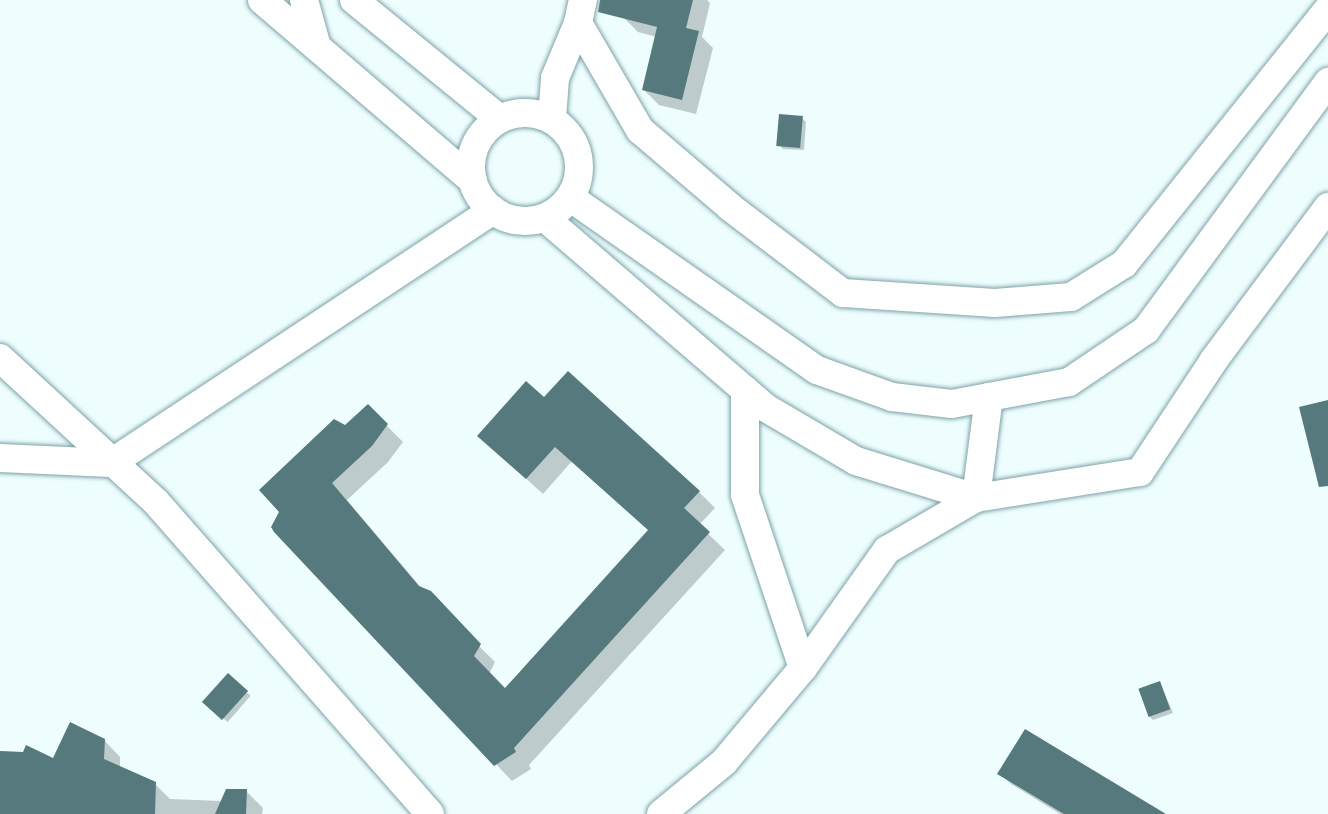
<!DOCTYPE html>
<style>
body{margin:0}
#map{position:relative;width:1328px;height:814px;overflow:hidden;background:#eefeff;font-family:"Exo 2",sans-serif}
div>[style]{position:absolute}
.shadow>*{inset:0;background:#0003;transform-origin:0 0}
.building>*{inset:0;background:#55797c;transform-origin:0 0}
.roads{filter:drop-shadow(0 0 2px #7da2a6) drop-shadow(0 0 2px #7da2a6)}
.street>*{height:28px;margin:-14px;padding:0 14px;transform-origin:14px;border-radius:14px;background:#fff}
.street>.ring{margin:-14px;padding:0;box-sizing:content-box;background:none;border:28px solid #fff;border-radius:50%}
span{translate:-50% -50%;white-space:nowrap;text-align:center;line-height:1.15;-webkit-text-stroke:8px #fff;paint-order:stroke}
</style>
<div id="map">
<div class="shadow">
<i style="clip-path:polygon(627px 0,707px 0,710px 3px,702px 37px,713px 48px,696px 114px,659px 105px,644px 90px,657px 37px,638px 32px,623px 17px)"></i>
<i style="clip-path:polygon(802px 118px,806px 122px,804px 150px,783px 149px,779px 145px)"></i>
<i style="clip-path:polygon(544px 400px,699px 492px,715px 508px,699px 525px,725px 550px,529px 765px,531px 769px,512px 781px,276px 531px,346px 427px,368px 407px,403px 442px,388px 462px,347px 500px,423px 590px,495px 662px,489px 674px,505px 691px,650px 531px,572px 461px,543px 494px,496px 451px)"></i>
<i style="left:228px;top:676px;width:30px;height:35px;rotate:41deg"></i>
<i style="clip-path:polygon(1160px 683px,1173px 713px,1153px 720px,1149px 716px)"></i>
<i style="clip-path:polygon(104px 740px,120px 757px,120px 768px,155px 784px,170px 799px,222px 801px,246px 791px,263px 808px,262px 814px,0 814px,0 753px,54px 760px)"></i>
<i style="clip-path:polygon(1000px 773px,1157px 814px,1060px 814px,1011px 784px)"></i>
</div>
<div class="building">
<i style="clip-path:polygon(600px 0,693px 0,686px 28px,699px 31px,682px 100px,642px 90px,657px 27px,598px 12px)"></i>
<i style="left:779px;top:114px;width:24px;height:32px;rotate:5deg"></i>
<i style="clip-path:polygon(568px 371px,700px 491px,684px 508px,710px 532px,514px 748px,516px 752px,494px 766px,274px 532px,271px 527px,279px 512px,259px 490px,334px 419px,345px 425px,368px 404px,388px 424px,372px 446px,332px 483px,419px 586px,431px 591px,481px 644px,474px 656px,505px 688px,648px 530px,555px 447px,526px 479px,477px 436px,526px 381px,544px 397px)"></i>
<i style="clip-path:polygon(1328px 400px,1328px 486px,1319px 487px,1299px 407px)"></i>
<i style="left:228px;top:673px;width:27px;height:39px;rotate:42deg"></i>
<i style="left:1160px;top:681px;width:30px;height:23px;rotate:70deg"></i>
<i style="clip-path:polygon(70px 722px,105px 739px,104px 759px,156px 782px,155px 814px,0 814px,0 751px,23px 752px,26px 745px,53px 758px)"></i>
<i style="clip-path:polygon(1025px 729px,1166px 814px,1064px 814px,997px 774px)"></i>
<i style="clip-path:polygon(226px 789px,247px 789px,246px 814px,215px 814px)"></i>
</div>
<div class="roads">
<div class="street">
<i style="left:262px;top:0;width:278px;rotate:40.6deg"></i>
<i style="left:304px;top:0;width:49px;rotate:74.5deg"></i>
<i style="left:354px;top:0;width:188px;rotate:39.2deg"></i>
<i style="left:578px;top:23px;width:124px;rotate:59.9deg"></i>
<i style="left:640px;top:130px;width:118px;rotate:40.5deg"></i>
<i style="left:730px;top:207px;width:142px;rotate:37.3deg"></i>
<i style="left:843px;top:293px;width:152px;rotate:3.8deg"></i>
<i style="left:995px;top:303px;width:76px;rotate:-4.5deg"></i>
<i style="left:1071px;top:297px;width:62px;rotate:-31.9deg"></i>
<i style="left:1124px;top:264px;width:327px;rotate:-51.3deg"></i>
<i class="ring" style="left:471px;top:113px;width:80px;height:80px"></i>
<i style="left:552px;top:119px;width:41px;rotate:-85.8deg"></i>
<i style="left:555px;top:78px;width:60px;rotate:-67.3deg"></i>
<i style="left:578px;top:23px;width:24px;rotate:-78deg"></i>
<i style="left:571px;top:198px;width:300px;rotate:35deg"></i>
<i style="left:817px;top:370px;width:80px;rotate:19.8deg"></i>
<i style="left:892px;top:397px;width:60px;rotate:6.7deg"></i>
<i style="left:952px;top:404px;width:119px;rotate:-10.6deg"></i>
<i style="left:1069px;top:382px;width:93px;rotate:-34deg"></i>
<i style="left:1146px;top:330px;width:308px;rotate:-53.7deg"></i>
<i style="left:545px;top:218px;width:291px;rotate:40.7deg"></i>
<i style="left:766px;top:408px;width:104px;rotate:30.5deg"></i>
<i style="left:856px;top:461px;width:126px;rotate:17.1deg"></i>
<i style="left:976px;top:498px;width:166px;rotate:-9deg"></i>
<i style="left:1140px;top:472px;width:134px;rotate:-56.5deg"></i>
<i style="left:1214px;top:360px;width:191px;rotate:-53.3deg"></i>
<i style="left:0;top:358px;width:212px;rotate:42.7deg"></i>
<i style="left:156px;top:502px;width:415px;rotate:48.7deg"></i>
<i style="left:745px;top:390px;width:105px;rotate:90deg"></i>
<i style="left:745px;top:495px;width:182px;rotate:71.5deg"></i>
<i style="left:0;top:458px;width:111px;rotate:2.6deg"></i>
<i style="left:111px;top:463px;width:458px;rotate:-33.5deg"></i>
<i style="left:661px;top:814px;width:82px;rotate:-39.5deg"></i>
<i style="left:724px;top:762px;width:123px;rotate:-50deg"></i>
<i style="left:803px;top:668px;width:145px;rotate:-54.6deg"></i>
<i style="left:887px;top:550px;width:103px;rotate:-30.3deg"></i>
<i style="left:976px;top:498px;width:102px;rotate:-82.7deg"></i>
</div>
</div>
</div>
